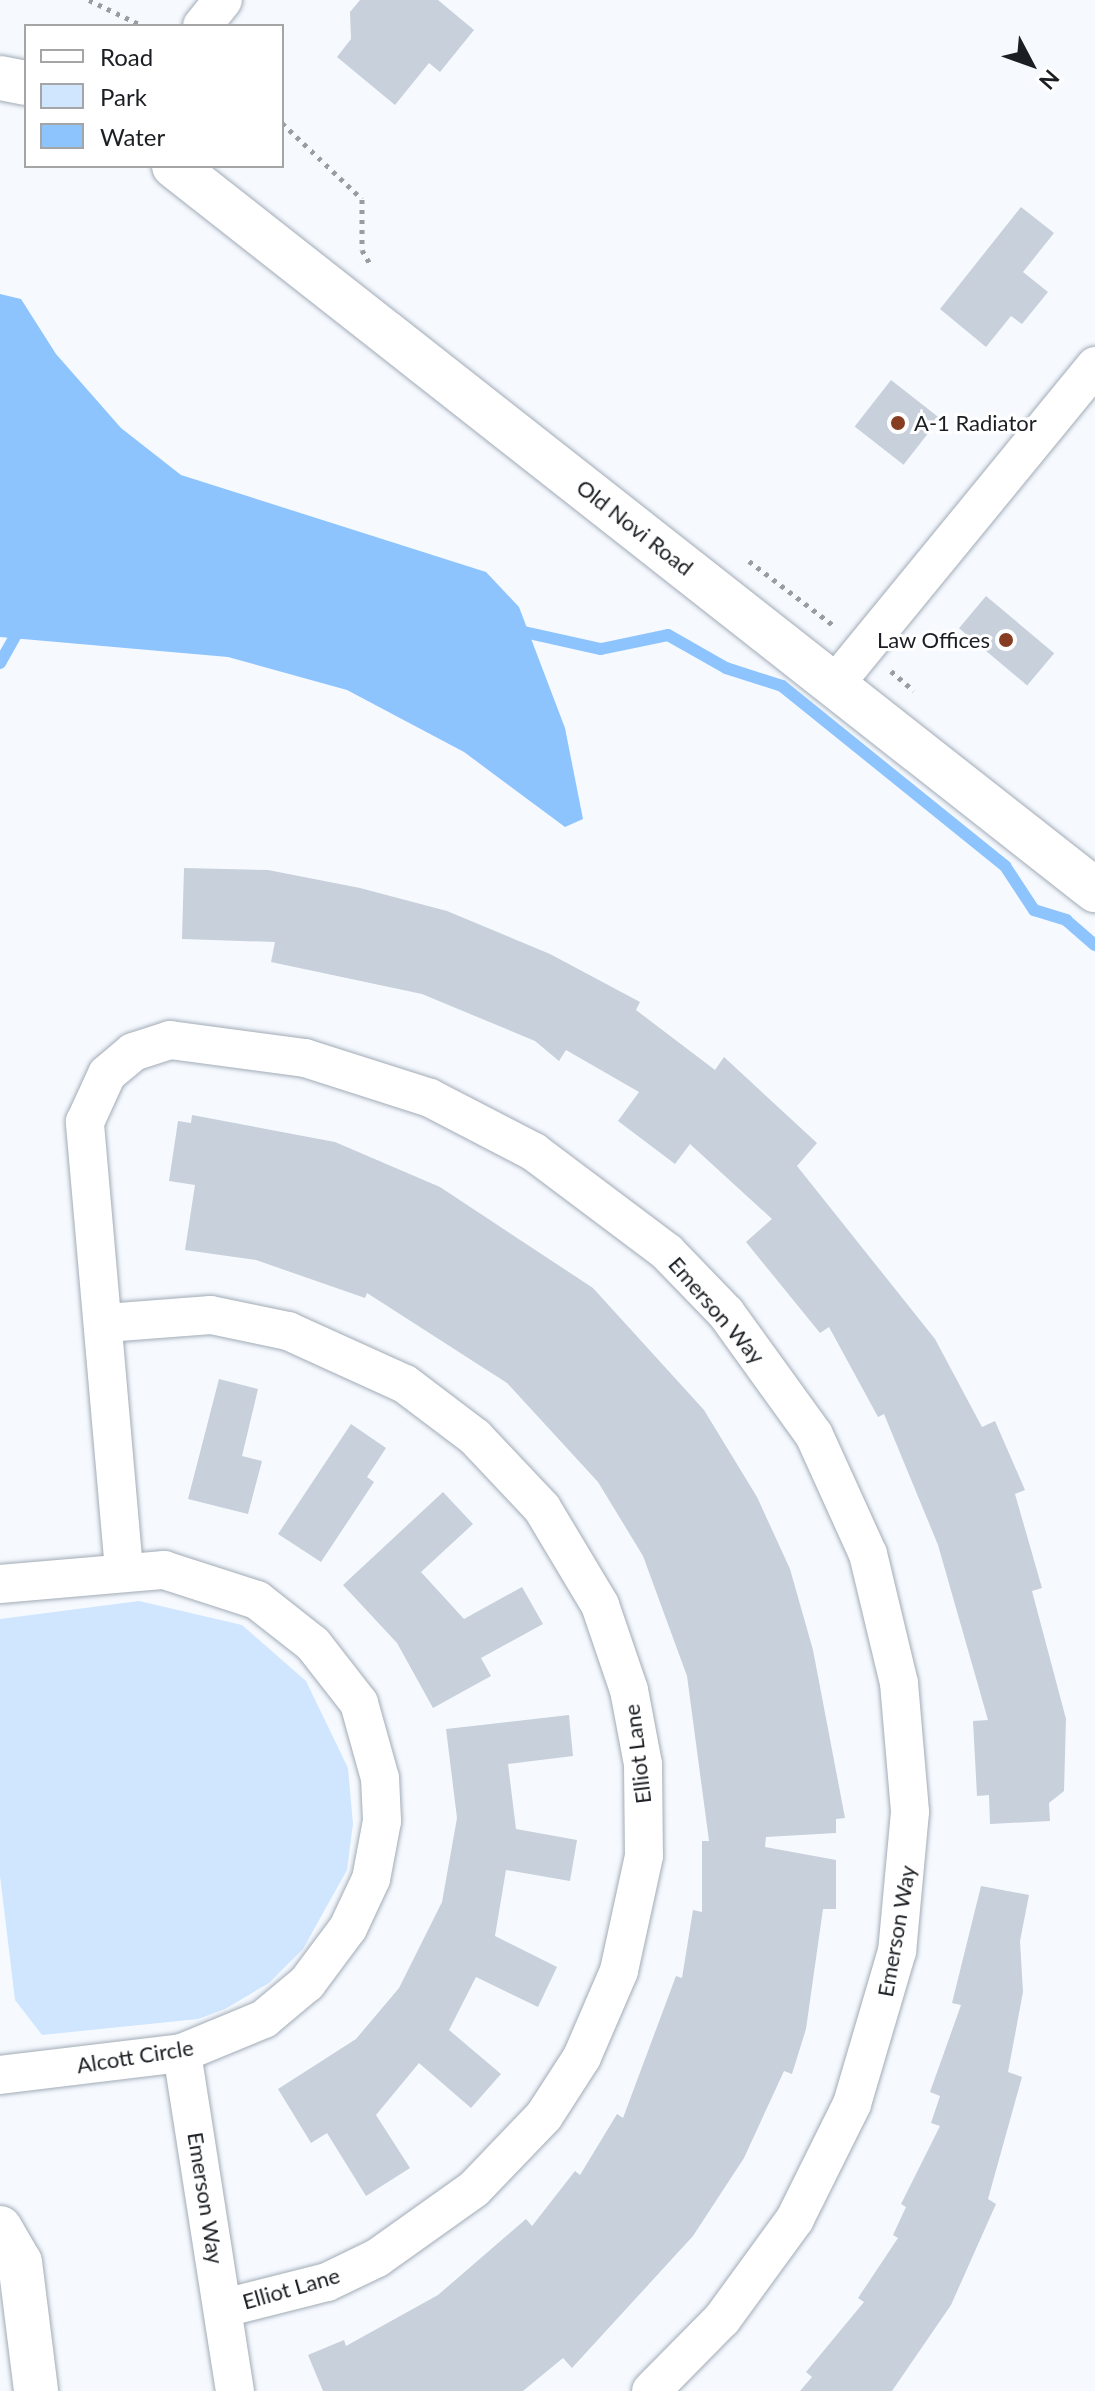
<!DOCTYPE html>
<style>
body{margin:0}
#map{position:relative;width:1095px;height:2391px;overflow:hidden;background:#f6faff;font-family:Lato,sans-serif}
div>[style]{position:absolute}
.green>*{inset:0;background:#cfe6fe}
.water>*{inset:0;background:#8ec4fe}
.stream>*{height:12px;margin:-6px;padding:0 6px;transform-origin:6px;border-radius:6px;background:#8ec4fe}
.building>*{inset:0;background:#c7d0db;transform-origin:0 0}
.path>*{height:5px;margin-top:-2.5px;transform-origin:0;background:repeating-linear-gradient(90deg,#999da1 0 4px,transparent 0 10px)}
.roads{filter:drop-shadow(0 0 2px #a2abb6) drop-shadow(0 0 2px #a2abb6)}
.street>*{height:38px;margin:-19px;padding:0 19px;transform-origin:19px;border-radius:19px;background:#fff}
.secondary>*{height:44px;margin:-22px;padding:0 22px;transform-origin:22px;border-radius:22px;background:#fff}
.dots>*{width:22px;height:22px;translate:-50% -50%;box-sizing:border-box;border:4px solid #fff;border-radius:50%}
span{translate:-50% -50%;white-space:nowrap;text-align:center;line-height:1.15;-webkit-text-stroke:6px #fff;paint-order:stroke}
.poi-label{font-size:22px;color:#1b1e22}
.left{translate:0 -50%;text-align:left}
.right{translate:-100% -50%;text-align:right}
.street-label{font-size:22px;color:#1b1e22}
.legend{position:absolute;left:24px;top:24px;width:260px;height:144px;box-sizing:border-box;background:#fff;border:2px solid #a4a5a7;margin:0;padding:10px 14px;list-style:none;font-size:24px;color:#1b1e22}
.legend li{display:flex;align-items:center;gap:16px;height:40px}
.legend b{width:40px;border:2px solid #a4a5a7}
.north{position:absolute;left:991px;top:24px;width:80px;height:80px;-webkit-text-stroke:6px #fff;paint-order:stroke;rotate:131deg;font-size:22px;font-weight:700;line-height:32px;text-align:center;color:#1b1e22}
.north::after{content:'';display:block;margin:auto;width:28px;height:36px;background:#1b1e22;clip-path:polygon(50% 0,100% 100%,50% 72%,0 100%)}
</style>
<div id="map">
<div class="green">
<i style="clip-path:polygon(139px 1601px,242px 1625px,306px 1681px,348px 1768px,353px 1824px,347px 1870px,303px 1949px,269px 1983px,225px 2009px,198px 2019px,42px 2035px,15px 2000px,0 1876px,0 1619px)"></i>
</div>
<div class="water">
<i style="clip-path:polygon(0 294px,21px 299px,56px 354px,121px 428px,181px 475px,486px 572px,519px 607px,565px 728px,583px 819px,565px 827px,464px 752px,347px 690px,228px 657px,0 637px)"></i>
</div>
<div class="stream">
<i style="left:515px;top:630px;width:88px;rotate:12.5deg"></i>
<i style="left:601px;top:649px;width:68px;rotate:-11.8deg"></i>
<i style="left:668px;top:635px;width:67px;rotate:29.6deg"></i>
<i style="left:726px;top:668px;width:59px;rotate:17.8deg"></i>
<i style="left:782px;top:686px;width:287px;rotate:38.9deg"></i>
<i style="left:1005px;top:866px;width:53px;rotate:56.6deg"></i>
<i style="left:1034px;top:910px;width:34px;rotate:17deg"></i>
<i style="left:1066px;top:920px;width:38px;rotate:41deg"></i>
<i style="left:0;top:663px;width:45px;rotate:-60.6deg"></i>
</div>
<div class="building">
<i style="clip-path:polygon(360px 0,438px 0,474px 30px,440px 72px,429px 63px,395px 105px,337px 57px,351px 39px,350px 12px)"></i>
<i style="clip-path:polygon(1021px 207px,1054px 233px,1023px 272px,1048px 292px,1022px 324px,1011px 316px,986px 347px,940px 309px)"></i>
<i style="left:891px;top:380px;width:62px;height:59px;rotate:38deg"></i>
<i style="left:986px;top:596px;width:89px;height:42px;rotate:40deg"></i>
<i style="clip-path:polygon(184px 868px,268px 870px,360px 888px,447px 911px,550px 954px,640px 1002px,636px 1010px,715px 1070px,724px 1057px,817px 1143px,797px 1166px,935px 1339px,982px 1427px,995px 1421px,1025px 1490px,1015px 1494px,1042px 1588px,1032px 1591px,1066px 1719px,1064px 1791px,1049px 1803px,1050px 1821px,990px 1824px,989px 1795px,977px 1796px,973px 1721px,988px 1720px,938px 1545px,884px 1414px,878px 1417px,829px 1327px,820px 1333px,746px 1242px,772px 1219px,690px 1144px,675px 1164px,618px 1121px,639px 1092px,566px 1050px,559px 1061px,535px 1041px,422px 994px,271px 962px,275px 942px,182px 939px)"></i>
<i style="clip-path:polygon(192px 1115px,335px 1142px,440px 1187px,593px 1288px,704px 1410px,757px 1497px,790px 1569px,813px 1650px,845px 1818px,836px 1819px,836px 1833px,766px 1837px,765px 1847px,836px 1860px,836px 1909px,823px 1909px,806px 2029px,792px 2074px,784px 2071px,744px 2158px,693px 2236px,572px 2368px,563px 2358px,523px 2391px,323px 2391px,308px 2355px,344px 2340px,346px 2346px,438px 2295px,526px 2219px,532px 2226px,575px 2171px,580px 2175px,617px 2114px,623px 2118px,676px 1976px,682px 1978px,693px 1910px,702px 1912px,702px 1841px,709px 1841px,687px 1676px,643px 1556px,598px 1482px,507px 1383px,367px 1293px,365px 1298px,256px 1260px,185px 1250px,195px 1185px,169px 1181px,178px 1121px,191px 1123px)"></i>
<i style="clip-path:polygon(219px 1379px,258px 1389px,242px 1456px,262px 1461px,248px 1514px,188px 1499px)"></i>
<i style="clip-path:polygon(351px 1424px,386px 1448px,367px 1477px,374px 1482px,321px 1562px,278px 1534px)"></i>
<i style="clip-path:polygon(443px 1492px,473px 1524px,421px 1572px,464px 1619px,522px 1587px,543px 1624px,481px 1658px,491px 1676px,433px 1708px,397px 1643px,343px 1585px)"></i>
<i style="clip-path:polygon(569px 1715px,573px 1756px,508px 1764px,516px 1829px,577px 1840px,570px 1881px,506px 1870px,495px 1936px,557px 1967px,538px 2007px,476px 1977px,449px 2030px,501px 2074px,471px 2108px,419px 2063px,376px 2115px,410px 2168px,366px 2196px,327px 2133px,311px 2143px,278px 2089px,356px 2039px,399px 1988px,442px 1902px,457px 1818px,446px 1729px)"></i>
<i style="clip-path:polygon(981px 1886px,1029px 1895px,1020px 1941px,1023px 1992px,1008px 2072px,1022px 2077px,988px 2199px,996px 2204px,951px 2305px,892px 2391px,800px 2391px,812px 2377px,806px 2372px,864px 2302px,858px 2298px,898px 2238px,893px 2235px,906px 2207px,901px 2204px,940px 2126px,931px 2123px,940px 2096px,930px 2092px,961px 2005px,952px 2003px)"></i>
</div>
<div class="path">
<i style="left:89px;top:0;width:60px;rotate:25.7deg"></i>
<i style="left:282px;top:123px;width:110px;rotate:43.5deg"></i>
<i style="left:362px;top:199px;width:51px;rotate:90deg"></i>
<i style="left:362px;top:250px;width:16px;rotate:60deg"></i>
<i style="left:749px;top:561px;width:106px;rotate:37.3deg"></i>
<i style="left:891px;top:671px;width:30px;rotate:41deg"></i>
</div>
<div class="roads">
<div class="street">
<i style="left:202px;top:26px;width:33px;rotate:-51deg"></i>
<i style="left:835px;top:684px;width:411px;rotate:-50.7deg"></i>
<i style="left:106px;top:1323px;width:105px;rotate:-4.4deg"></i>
<i style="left:211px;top:1315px;width:79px;rotate:11.7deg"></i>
<i style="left:288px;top:1331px;width:128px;rotate:24.4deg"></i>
<i style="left:405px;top:1384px;width:88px;rotate:37.1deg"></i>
<i style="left:475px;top:1437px;width:98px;rotate:46.7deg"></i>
<i style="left:542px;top:1508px;width:113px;rotate:59.1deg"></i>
<i style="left:600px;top:1605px;width:90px;rotate:71.2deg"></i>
<i style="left:629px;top:1690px;width:75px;rotate:79.3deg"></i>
<i style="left:643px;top:1764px;width:92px;rotate:89.4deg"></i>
<i style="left:644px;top:1856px;width:118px;rotate:102.3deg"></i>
<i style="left:619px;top:1971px;width:94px;rotate:113.3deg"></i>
<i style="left:582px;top:2057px;width:70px;rotate:122.8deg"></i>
<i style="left:544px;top:2116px;width:101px;rotate:133.8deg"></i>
<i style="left:474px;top:2189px;width:119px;rotate:144.6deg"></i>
<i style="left:377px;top:2258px;width:55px;rotate:154.4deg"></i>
<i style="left:327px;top:2282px;width:106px;rotate:165.8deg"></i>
<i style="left:124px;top:1570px;width:450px;rotate:-95deg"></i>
<i style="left:85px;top:1122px;width:53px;rotate:-65.4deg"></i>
<i style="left:107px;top:1074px;width:34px;rotate:-40deg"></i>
<i style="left:133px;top:1052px;width:39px;rotate:-18deg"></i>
<i style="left:170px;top:1040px;width:136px;rotate:7.6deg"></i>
<i style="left:305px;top:1058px;width:131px;rotate:17.7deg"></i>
<i style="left:430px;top:1098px;width:117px;rotate:27.4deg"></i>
<i style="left:534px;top:1152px;width:166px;rotate:36.9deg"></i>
<i style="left:667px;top:1252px;width:85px;rotate:46deg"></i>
<i style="left:726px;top:1313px;width:150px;rotate:54.2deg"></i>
<i style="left:814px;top:1435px;width:131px;rotate:65.6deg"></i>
<i style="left:868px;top:1554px;width:133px;rotate:76.5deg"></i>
<i style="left:899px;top:1683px;width:129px;rotate:85.1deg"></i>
<i style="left:910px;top:1812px;width:140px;rotate:95.3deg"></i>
<i style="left:897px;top:1951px;width:159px;rotate:106.4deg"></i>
<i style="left:852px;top:2104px;width:128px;rotate:116.4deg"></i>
<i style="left:795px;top:2219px;width:124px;rotate:126.1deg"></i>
<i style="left:722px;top:2319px;width:101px;rotate:134.6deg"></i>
<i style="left:0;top:1584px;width:165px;rotate:-4.9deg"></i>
<i style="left:164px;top:1570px;width:98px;rotate:17.9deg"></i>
<i style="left:257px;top:1600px;width:71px;rotate:38.2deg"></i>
<i style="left:313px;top:1644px;width:75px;rotate:52.1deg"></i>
<i style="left:359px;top:1703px;width:78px;rotate:74.4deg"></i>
<i style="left:380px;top:1778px;width:43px;rotate:87.3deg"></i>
<i style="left:382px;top:1821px;width:59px;rotate:100.7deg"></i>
<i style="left:371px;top:1879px;width:54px;rotate:115.1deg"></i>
<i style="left:348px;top:1928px;width:69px;rotate:126.7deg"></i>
<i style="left:307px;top:1983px;width:56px;rotate:140.1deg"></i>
<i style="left:264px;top:2019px;width:89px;rotate:157.5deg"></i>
<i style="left:182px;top:2053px;width:183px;rotate:173.1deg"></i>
<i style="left:182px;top:2053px;width:342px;rotate:81.1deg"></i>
</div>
<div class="secondary">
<i style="left:0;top:78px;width:26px;rotate:11deg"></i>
<i style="left:174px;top:166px;width:1172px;rotate:38.17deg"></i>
<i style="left:0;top:2228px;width:39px;rotate:60deg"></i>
<i style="left:20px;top:2262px;width:130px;rotate:82.9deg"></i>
</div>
</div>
<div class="dots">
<i style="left:898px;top:423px;background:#863d21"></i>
<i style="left:1006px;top:640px;background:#863d21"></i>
</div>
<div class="poi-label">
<span class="left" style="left:914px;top:423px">A-1 Radiator</span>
<span class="right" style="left:990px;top:640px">Law Offices</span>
</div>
<div class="street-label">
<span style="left:635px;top:527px;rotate:38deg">Old Novi Road</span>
<span style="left:717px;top:1310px;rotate:49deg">Emerson Way</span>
<span style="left:637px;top:1754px;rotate:-97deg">Elliot Lane</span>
<span style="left:896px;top:1931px;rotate:-80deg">Emerson Way</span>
<span style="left:135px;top:2056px;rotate:-9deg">Alcott Circle</span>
<span style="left:206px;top:2198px;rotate:81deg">Emerson Way</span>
<span style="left:291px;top:2288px;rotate:-16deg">Elliot Lane</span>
</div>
<ul class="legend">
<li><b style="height:10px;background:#fff"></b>Road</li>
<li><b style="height:22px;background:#cfe6fe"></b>Park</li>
<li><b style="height:22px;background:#8ec4fe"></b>Water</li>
</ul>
<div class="north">N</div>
</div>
